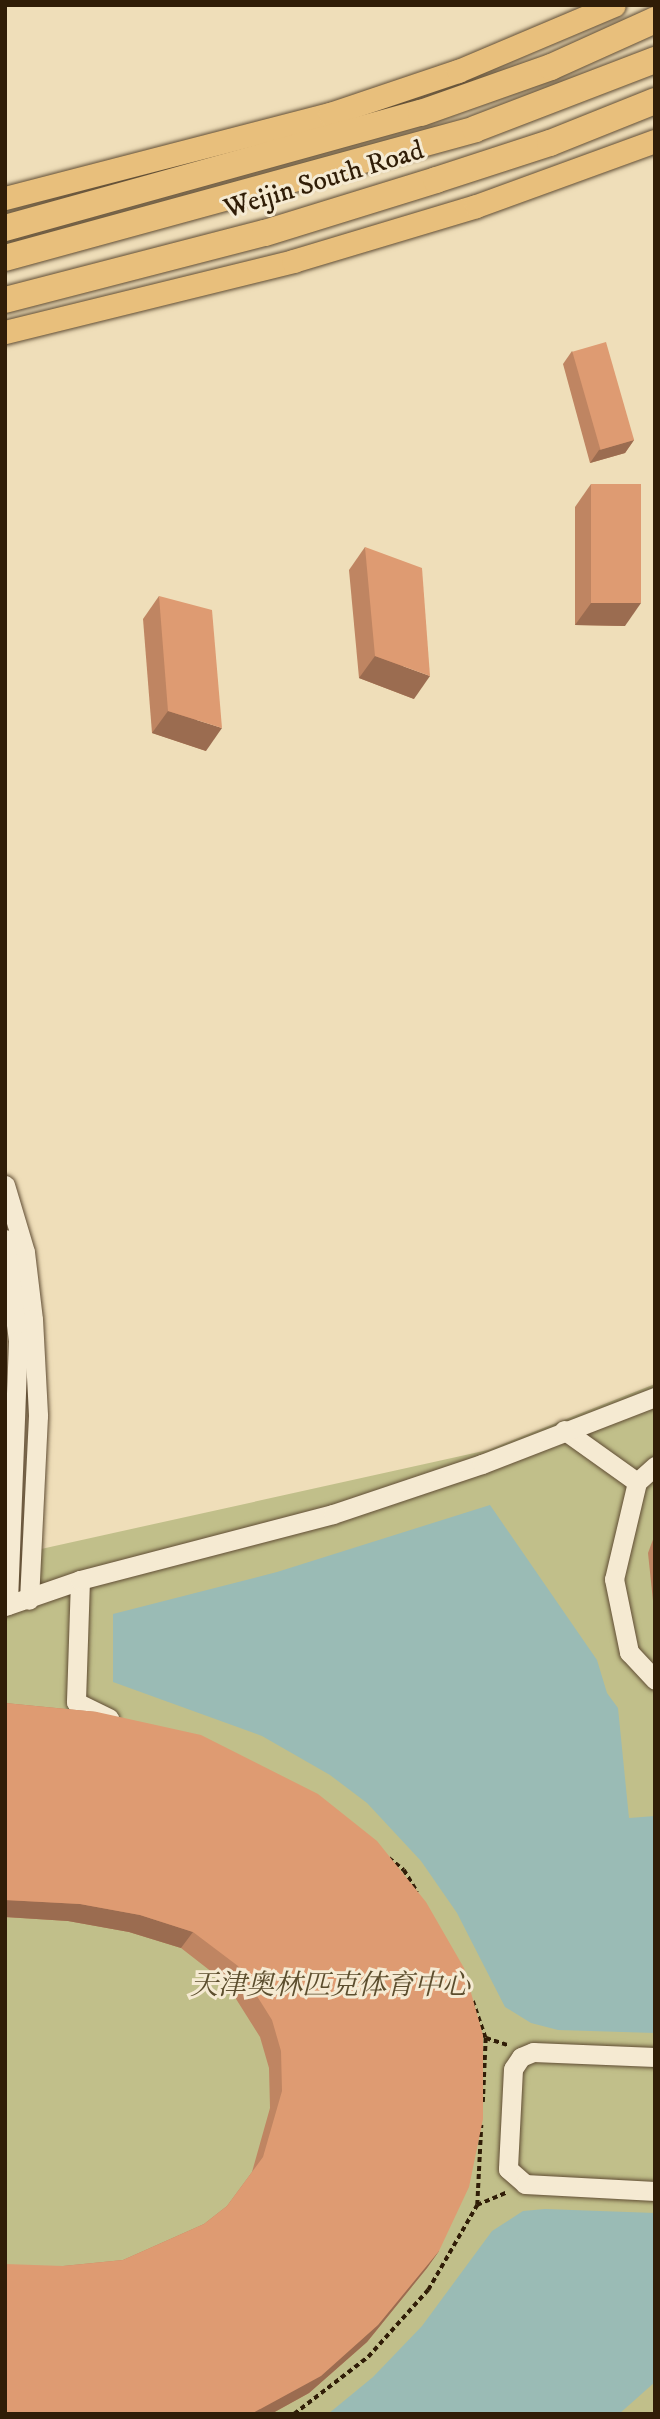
<!DOCTYPE html>
<meta charset="utf-8">
<style>
body{margin:0}
#map{position:relative;width:660px;height:2419px;overflow:hidden;background:#efdeb9;font-family:"IM FELL DW Pica","Noto Serif SC",serif}
div>[style]{position:absolute}
.green>*{inset:0;background:#c1bf8a}
.water>*{inset:0;background:#9abbb5}
.path>*{height:3.5px;margin-top:-1.75px;transform-origin:0;background:repeating-linear-gradient(90deg,#301d07 0 5px,transparent 0 8.5px)}
.roads{filter:drop-shadow(0 0 2px #604d34) drop-shadow(0 0 2px #604d34)}
.minor>*{height:19px;margin:-9.5px;padding:0 9.5px;transform-origin:9.5px;border-radius:9.5px;background:#f5ead2}
.major>*{height:23px;margin:-11.5px;padding:0 11.5px;transform-origin:11.5px;border-radius:11.5px;background:#e8bf7c}
.highway>*{height:26px;margin:-13px;padding:0 13px;transform-origin:13px;border-radius:13px;background:#e8bf7c}
.wall>*{inset:0;background:#bf8562}
.shaded-wall>*{inset:0;background:#9b6c50}
.building>*{inset:0;background:#de9b72;transform-origin:0 0}
span{translate:-50% -50%;white-space:nowrap;text-align:center;line-height:1.15;-webkit-text-stroke:6px #f5ead2;paint-order:stroke}
.street-label{font-size:28px;color:#301d07}
.park-label{font-size:28px;color:#5c4e2e;font-style:italic}
.frame{position:absolute;inset:0;border:7px solid #301d07;pointer-events:none}
</style>
<div id="map">
<div class="green">
<i style="clip-path:polygon(655px 1384px,655px 2414px,5px 2414px,5px 1557px,488px 1450px)"></i>
</div>
<div class="water">
<i style="clip-path:polygon(490px 1505px,597px 1660px,607px 1693px,618px 1708px,629px 1818px,655px 1816px,655px 2033px,558px 2030px,531px 2023px,505px 2007px,457px 1913px,421px 1861px,367px 1803px,330px 1775px,262px 1736px,113px 1682px,113px 1614px,277px 1572px)"></i>
<i style="clip-path:polygon(545px 2209px,655px 2213px,655px 2382px,619px 2414px,328px 2414px,373px 2377px,422px 2326px,492px 2231px,523px 2211px)"></i>
</div>
<div class="path">
<i style="left:389px;top:1858px;width:19px;rotate:39deg"></i>
<i style="left:404px;top:1870px;width:26px;rotate:59deg"></i>
<i style="left:473px;top:2001px;width:39px;rotate:71deg"></i>
<i style="left:486px;top:2038px;width:65px;rotate:92.6deg"></i>
<i style="left:486px;top:2038px;width:23px;rotate:18deg"></i>
<i style="left:477px;top:2205px;width:33px;rotate:-23deg"></i>
<i style="left:294px;top:2414px;width:93px;rotate:-37.6deg"></i>
<i style="left:368px;top:2357px;width:90px;rotate:-48.2deg"></i>
<i style="left:428px;top:2290px;width:98px;rotate:-60deg"></i>
<i style="left:477px;top:2205px;width:80px;rotate:-87.1deg"></i>
</div>
<div class="roads">
<div class="minor">
<i style="left:5px;top:1185px;width:70px;rotate:73.4deg"></i>
<i style="left:25px;top:1252px;width:67px;rotate:83.2deg"></i>
<i style="left:33px;top:1319px;width:97px;rotate:87deg"></i>
<i style="left:38px;top:1416px;width:184px;rotate:92.8deg"></i>
<i style="left:5px;top:1239px;width:103px;rotate:82.7deg"></i>
<i style="left:18px;top:1341px;width:264px;rotate:92.2deg"></i>
<i style="left:564px;top:1430px;width:90px;rotate:35.5deg"></i>
<i style="left:655px;top:1466px;width:24px;rotate:138deg"></i>
<i style="left:637px;top:1482px;width:100px;rotate:103.3deg"></i>
<i style="left:614px;top:1579px;width:75px;rotate:78.4deg"></i>
<i style="left:629px;top:1652px;width:38px;rotate:47deg"></i>
<i style="left:80px;top:1580px;width:122px;rotate:91.9deg"></i>
<i style="left:76px;top:1702px;width:37px;rotate:26deg"></i>
<i style="left:5px;top:1606px;width:79px;rotate:-19.1deg"></i>
<i style="left:80px;top:1580px;width:261px;rotate:-14.6deg"></i>
<i style="left:333px;top:1514px;width:157px;rotate:-18.6deg"></i>
<i style="left:482px;top:1464px;width:186px;rotate:-21.2deg"></i>
<i style="left:655px;top:2057px;width:122px;rotate:-177.7deg"></i>
<i style="left:533px;top:2052px;width:13px;rotate:157deg"></i>
<i style="left:521px;top:2057px;width:14px;rotate:124deg"></i>
<i style="left:513px;top:2069px;width:100px;rotate:92.9deg"></i>
<i style="left:508px;top:2169px;width:23px;rotate:41deg"></i>
<i style="left:525px;top:2184px;width:130px;rotate:3.1deg"></i>
</div>
<div class="major">
<i style="left:5px;top:198px;width:336px;rotate:-14.5deg"></i>
<i style="left:330px;top:114px;width:135px;rotate:-18.6deg"></i>
<i style="left:458px;top:71px;width:169px;rotate:-22.9deg"></i>
<i style="left:5px;top:332px;width:297px;rotate:-13.8deg"></i>
<i style="left:293px;top:261px;width:191px;rotate:-16.7deg"></i>
<i style="left:476px;top:206px;width:190px;rotate:-20deg"></i>
</div>
<div class="highway">
<i style="left:5px;top:228px;width:432px;rotate:-15.5deg"></i>
<i style="left:421px;top:113px;width:138px;rotate:-19.5deg"></i>
<i style="left:551px;top:67px;width:114px;rotate:-24.3deg"></i>
<i style="left:5px;top:258px;width:487px;rotate:-15.3deg"></i>
<i style="left:475px;top:129px;width:193px;rotate:-21deg"></i>
<i style="left:5px;top:300px;width:268px;rotate:-14.5deg"></i>
<i style="left:265px;top:233px;width:179px;rotate:-17.2deg"></i>
<i style="left:436px;top:180px;width:120px;rotate:-18deg"></i>
<i style="left:550px;top:143px;width:113px;rotate:-21.8deg"></i>
</div>
</div>
<div class="wall">
<i style="clip-path:polygon(572px 351px,634px 440px,625px 453px,590px 463px,563px 364px)"></i>
<i style="clip-path:polygon(591px 484px,625px 626px,575px 625px,575px 507px)"></i>
<i style="clip-path:polygon(365px 547px,414px 699px,359px 678px,349px 570px)"></i>
<i style="clip-path:polygon(159px 596px,206px 751px,152px 733px,143px 619px)"></i>
<i style="clip-path:polygon(655px 1534px,655px 1620px,648px 1553px)"></i>
<i style="clip-path:polygon(5px 1703px,97px 1712px,439px 2251px,427px 2268px,367px 2342px,309px 2393px,271px 2414px,5px 2414px,63px 2266px,123px 2260px,204px 2224px,227px 2206px,252px 2172px,270px 2108px,269px 2068px,260px 2037px,226px 1983px,181px 1948px,129px 1932px,68px 1921px,5px 1917px)"></i>
</div>
<div class="shaded-wall">
<i style="clip-path:polygon(634px 440px,625px 453px,590px 463px,599px 450px)"></i>
<i style="clip-path:polygon(591px 603px,641px 603px,625px 626px,575px 625px)"></i>
<i style="clip-path:polygon(375px 656px,430px 676px,414px 699px,359px 678px)"></i>
<i style="clip-path:polygon(168px 711px,222px 728px,206px 751px,152px 733px)"></i>
<i style="clip-path:polygon(5px 1900px,80px 1904px,140px 1915px,193px 1932px,181px 1948px,129px 1932px,68px 1921px,5px 1917px)"></i>
<i style="clip-path:polygon(439px 2251px,427px 2268px,367px 2342px,309px 2393px,271px 2414px,251px 2414px)"></i>
</div>
<div class="building">
<i style="left:606px;top:342px;width:102px;height:35px;rotate:74deg"></i>
<i style="left:591px;top:484px;width:50px;height:119px"></i>
<i style="clip-path:polygon(365px 547px,422px 568px,430px 676px,375px 656px)"></i>
<i style="clip-path:polygon(159px 596px,212px 610px,222px 728px,168px 711px)"></i>
<i style="clip-path:polygon(5px 1703px,97px 1712px,201px 1735px,318px 1794px,377px 1841px,426px 1902px,464px 1968px,483px 2035px,483px 2119px,469px 2187px,439px 2251px,378px 2325px,321px 2376px,251px 2414px,5px 2414px,5px 2264px,63px 2266px,123px 2260px,204px 2224px,227px 2206px,263px 2157px,282px 2091px,281px 2051px,272px 2020px,238px 1966px,193px 1932px,140px 1915px,80px 1904px,5px 1900px)"></i>
</div>
<div class="street-label">
<span style="left:324px;top:180px;rotate:-17deg">Weijin South Road</span>
</div>
<div class="park-label">
<span style="left:330px;top:1986px">天津奥林匹克体育中心</span>
</div>
<div class="frame"></div>
</div>
